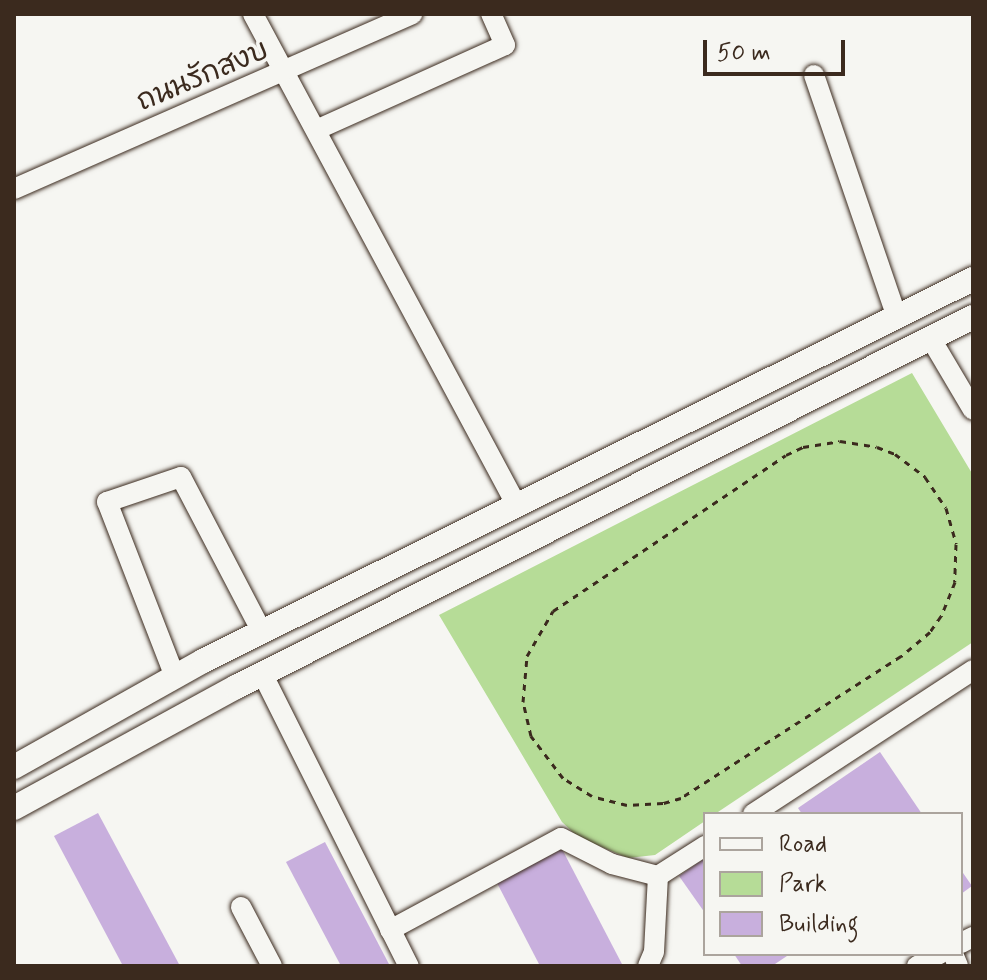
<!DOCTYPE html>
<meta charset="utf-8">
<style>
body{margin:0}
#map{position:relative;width:987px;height:980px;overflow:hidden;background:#f6f6f2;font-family:Mynerve,"Playpen Sans Thai",sans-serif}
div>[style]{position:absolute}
.green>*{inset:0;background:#b6dc97}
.building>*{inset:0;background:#c8afdd}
.path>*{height:3px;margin-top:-1.5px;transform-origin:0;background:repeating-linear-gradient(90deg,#3b2a1e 0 6px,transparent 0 12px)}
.roads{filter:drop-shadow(0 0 2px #3b2a1e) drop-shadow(0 0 2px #3b2a1e)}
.minor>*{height:20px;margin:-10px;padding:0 10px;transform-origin:10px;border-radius:10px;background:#f6f6f2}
.major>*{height:24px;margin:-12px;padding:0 12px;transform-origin:12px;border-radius:12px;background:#f6f6f2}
span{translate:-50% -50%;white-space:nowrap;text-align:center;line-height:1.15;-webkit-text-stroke:7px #f6f6f2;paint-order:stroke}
.street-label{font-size:28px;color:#3b2a1e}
.frame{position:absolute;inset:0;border:16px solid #3b2a1e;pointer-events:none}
.legend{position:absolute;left:703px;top:812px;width:260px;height:144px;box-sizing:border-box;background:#f6f6f2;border:2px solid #aba49d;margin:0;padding:10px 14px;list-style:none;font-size:24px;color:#3b2a1e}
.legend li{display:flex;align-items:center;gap:16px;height:40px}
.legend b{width:40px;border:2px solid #aba49d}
.scale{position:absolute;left:703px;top:40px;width:142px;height:36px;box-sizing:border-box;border:4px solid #3b2a1e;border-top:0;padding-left:10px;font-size:24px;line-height:28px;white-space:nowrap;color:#3b2a1e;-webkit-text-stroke:6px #f6f6f2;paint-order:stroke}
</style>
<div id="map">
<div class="green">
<i style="clip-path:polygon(912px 373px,973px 475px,973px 642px,715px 814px,705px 814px,705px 821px,655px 855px,628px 858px,578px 837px,562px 822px,439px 615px)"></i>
</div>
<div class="building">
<i style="clip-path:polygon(880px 752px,922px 814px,802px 814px,798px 808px)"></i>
<i style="clip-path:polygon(98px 813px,180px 966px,123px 966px,54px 836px)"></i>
<i style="clip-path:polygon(325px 842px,390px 966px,341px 966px,286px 862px)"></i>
<i style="clip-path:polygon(562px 849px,623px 966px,540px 966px,497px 883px)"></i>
<i style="clip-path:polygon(705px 858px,705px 913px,679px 876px)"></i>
<i style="clip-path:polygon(961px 870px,972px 886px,961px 894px)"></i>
<i style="clip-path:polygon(734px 954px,790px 954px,772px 966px,742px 966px)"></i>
</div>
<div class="path">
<i style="left:840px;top:441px;width:37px;rotate:9deg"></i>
<i style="left:877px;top:447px;width:19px;rotate:21deg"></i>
<i style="left:895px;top:454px;width:38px;rotate:37deg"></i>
<i style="left:925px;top:477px;width:37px;rotate:56deg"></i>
<i style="left:946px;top:508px;width:37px;rotate:74deg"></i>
<i style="left:956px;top:544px;width:38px;rotate:92deg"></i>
<i style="left:955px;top:582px;width:37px;rotate:112deg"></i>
<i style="left:941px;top:616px;width:19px;rotate:125deg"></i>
<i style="left:930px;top:632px;width:38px;rotate:140deg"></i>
<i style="left:901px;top:656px;width:262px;rotate:147.2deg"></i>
<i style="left:681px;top:798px;width:19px;rotate:164deg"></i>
<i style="left:663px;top:803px;width:36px;rotate:177deg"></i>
<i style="left:627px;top:805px;width:36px;rotate:-166deg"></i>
<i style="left:592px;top:796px;width:34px;rotate:-148deg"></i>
<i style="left:563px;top:778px;width:53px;rotate:-127.3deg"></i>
<i style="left:531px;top:736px;width:35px;rotate:-103deg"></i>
<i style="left:523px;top:702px;width:46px;rotate:-85deg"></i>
<i style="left:527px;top:656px;width:52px;rotate:-60deg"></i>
<i style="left:553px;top:611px;width:280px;rotate:-33.8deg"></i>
<i style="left:786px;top:455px;width:19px;rotate:-25deg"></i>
<i style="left:803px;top:447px;width:37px;rotate:-9deg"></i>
</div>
<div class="roads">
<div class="minor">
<i style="left:253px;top:14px;width:556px;rotate:61.78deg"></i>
<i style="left:814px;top:75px;width:256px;rotate:71.1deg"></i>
<i style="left:316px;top:130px;width:207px;rotate:-24.2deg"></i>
<i style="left:505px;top:45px;width:34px;rotate:-114deg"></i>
<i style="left:14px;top:189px;width:435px;rotate:-23.7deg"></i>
<i style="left:931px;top:339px;width:82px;rotate:59.4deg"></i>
<i style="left:263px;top:675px;width:326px;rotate:63.4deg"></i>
<i style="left:175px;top:677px;width:188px;rotate:-111.2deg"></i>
<i style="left:107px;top:502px;width:78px;rotate:-18.7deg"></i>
<i style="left:181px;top:477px;width:175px;rotate:62.4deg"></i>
<i style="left:753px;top:814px;width:263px;rotate:-33.2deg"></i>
<i style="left:241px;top:907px;width:67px;rotate:62.3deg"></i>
<i style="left:390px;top:930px;width:194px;rotate:-28.3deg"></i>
<i style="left:561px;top:838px;width:57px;rotate:27deg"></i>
<i style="left:612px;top:864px;width:48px;rotate:14.6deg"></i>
<i style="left:658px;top:876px;width:56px;rotate:-32.6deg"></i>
<i style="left:961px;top:943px;width:13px;rotate:-27deg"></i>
<i style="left:953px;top:954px;width:13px;rotate:67deg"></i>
<i style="left:648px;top:966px;width:15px;rotate:-67deg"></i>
<i style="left:654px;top:952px;width:76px;rotate:-87deg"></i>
<i style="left:917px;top:966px;width:26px;rotate:-28deg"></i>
</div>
<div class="major">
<i style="left:14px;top:767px;width:217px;rotate:-29.3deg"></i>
<i style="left:203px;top:661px;width:860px;rotate:-26.39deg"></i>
<i style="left:14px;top:808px;width:253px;rotate:-28.6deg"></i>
<i style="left:236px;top:687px;width:825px;rotate:-26.66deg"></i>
</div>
</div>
<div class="street-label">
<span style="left:203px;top:77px;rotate:-23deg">ถนนรักสงบ</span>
</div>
<div class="frame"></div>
<ul class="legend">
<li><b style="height:10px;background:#f6f6f2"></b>Road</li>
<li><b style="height:22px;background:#b6dc97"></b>Park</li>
<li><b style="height:22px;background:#c8afdd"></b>Building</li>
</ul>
<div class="scale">50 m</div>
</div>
